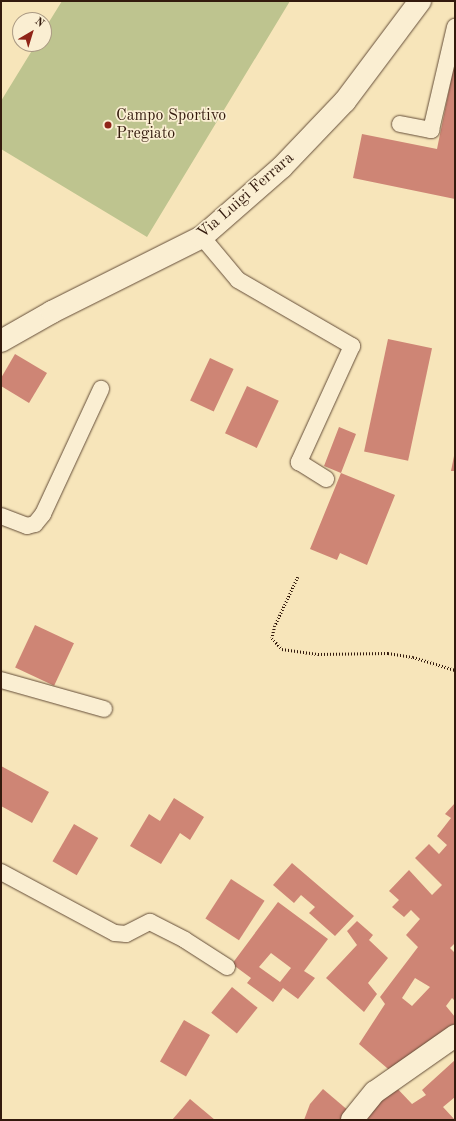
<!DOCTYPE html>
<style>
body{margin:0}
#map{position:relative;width:456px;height:1121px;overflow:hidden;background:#f7e5ba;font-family:"Old Standard TT",serif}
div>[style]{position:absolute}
.green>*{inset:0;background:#bec48f}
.building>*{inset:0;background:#ce8575;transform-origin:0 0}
.path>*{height:2.5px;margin-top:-1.25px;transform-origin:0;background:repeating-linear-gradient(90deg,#331a0d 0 1px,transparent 0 3px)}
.roads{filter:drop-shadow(0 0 1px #644d38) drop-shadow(0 0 1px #644d38)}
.street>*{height:16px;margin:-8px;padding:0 8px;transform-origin:8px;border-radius:8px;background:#faeed2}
.secondary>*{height:22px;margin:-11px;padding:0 11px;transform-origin:11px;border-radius:11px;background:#faeed2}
.dots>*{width:11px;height:11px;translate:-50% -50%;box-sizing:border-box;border:2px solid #faeed2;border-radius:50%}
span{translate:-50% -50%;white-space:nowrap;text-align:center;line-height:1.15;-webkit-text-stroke:3.5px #faeed2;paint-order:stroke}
.poi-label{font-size:16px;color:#331a0d}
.left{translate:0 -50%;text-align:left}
.street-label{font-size:16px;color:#331a0d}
.frame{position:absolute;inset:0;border:2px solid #331a0d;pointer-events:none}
.north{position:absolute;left:12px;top:12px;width:40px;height:40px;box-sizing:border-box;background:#faeed2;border:1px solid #aa9983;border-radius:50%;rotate:38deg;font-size:11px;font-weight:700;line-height:16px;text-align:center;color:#331a0d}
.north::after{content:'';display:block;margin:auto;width:14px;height:18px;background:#8f2418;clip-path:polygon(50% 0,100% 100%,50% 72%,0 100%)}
</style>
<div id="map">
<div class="green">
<i style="clip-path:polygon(62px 1px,290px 1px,147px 237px,1px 149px,1px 101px,36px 44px,44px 44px,44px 30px)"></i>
</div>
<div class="building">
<i style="clip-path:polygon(454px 65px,455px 199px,353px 178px,362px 134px,437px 149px)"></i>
<i style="left:388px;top:339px;width:45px;height:115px;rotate:12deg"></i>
<i style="clip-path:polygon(15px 354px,47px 373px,29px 403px,1px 386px,1px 378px)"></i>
<i style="left:210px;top:358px;width:26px;height:47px;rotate:25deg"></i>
<i style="left:247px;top:386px;width:35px;height:52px;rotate:25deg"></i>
<i style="clip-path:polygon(339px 427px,356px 434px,341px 473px,395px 495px,367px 565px,340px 553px,337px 560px,310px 549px,341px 473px,324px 466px)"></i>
<i style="clip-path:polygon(454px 456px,455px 456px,455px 471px,451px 471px)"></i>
<i style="left:35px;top:625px;width:43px;height:47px;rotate:25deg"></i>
<i style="clip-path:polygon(1px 766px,49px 792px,32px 823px,1px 806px)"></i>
<i style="clip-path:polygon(174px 798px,204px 817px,190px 840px,180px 833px,161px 864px,130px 846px,149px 814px,160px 821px)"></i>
<i style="clip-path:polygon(evenodd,455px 803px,455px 943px,450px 948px,455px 953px,455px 1001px,452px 998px,446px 1006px,455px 1017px,455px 1023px,412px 1054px,394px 1074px,359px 1044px,385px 1004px,380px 997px,418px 947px,406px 935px,420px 919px,411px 910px,404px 917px,392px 907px,399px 900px,389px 891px,409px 870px,432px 895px,442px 885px,415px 858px,429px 844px,439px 854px,447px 845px,437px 836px,451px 818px,445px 814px,455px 803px,415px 978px,430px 987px,412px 1006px,402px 998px,415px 978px)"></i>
<i style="left:74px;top:824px;width:28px;height:43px;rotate:30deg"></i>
<i style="clip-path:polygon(292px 863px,354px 916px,335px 936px,309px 913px,315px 907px,301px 895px,294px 903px,273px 885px)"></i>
<i style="left:231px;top:879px;width:40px;height:47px;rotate:33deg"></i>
<i style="clip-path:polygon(evenodd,278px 902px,328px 939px,304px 971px,315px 978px,298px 999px,283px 988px,273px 1002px,247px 983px,251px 978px,232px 964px,278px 902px,271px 953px,291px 968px,280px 982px,259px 967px,271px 953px)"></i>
<i style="clip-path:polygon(357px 921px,373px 935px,369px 940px,388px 958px,368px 983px,377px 994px,364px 1012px,326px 978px,357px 945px,347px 931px)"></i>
<i style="left:232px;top:987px;width:33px;height:33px;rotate:39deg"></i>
<i style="left:184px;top:1020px;width:30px;height:48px;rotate:30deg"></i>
<i style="clip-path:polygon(455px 1060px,455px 1097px,443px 1107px,455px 1120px,358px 1120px,393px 1084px,412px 1104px,426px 1095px,422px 1090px)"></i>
<i style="clip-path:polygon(323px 1089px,350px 1112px,346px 1120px,304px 1120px,310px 1104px)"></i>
<i style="clip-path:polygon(190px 1099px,215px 1120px,172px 1120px)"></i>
</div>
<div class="path">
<i style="left:298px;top:577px;width:54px;rotate:115.1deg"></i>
<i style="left:275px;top:626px;width:12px;rotate:104deg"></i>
<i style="left:272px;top:638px;width:15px;rotate:48deg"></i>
<i style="left:282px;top:649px;width:36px;rotate:8deg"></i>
<i style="left:318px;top:654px;width:70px;rotate:-0.8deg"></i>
<i style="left:388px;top:653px;width:25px;rotate:9deg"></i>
<i style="left:413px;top:657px;width:44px;rotate:17.2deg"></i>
</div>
<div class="roads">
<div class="street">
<i style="left:400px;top:124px;width:32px;rotate:11deg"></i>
<i style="left:431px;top:130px;width:106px;rotate:-76.9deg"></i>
<i style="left:202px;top:237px;width:56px;rotate:50.1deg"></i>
<i style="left:238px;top:280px;width:132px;rotate:30.1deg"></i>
<i style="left:352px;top:346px;width:128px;rotate:114.6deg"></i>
<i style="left:299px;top:462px;width:32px;rotate:32deg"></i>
<i style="left:1px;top:516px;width:28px;rotate:21deg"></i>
<i style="left:27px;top:526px;width:8px;rotate:-14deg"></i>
<i style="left:35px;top:524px;width:13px;rotate:-51deg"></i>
<i style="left:43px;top:514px;width:138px;rotate:-65.1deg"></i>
<i style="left:1px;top:680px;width:107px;rotate:15.7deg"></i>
<i style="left:1px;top:872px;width:129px;rotate:28.2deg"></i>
<i style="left:115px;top:933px;width:11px;rotate:5deg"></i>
<i style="left:126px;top:934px;width:27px;rotate:-27deg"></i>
<i style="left:150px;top:922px;width:39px;rotate:27deg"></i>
<i style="left:185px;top:940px;width:50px;rotate:32.7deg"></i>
</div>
<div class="secondary">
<i style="left:1px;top:341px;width:59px;rotate:-29.6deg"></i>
<i style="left:52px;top:312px;width:168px;rotate:-26.6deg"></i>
<i style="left:202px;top:237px;width:106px;rotate:-41.2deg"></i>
<i style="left:282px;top:167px;width:91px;rotate:-46.3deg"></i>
<i style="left:345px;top:101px;width:125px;rotate:-53.1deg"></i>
<i style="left:352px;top:1120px;width:36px;rotate:-51deg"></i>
<i style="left:375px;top:1092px;width:98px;rotate:-35deg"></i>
</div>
</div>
<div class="dots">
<i style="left:108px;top:125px;background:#8f2418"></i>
</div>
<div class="poi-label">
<span class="left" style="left:116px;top:125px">Campo Sportivo<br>Pregiato</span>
</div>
<div class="street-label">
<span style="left:246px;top:196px;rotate:-41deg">Via Luigi Ferrara</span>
</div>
<div class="frame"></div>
<div class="north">N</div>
</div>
